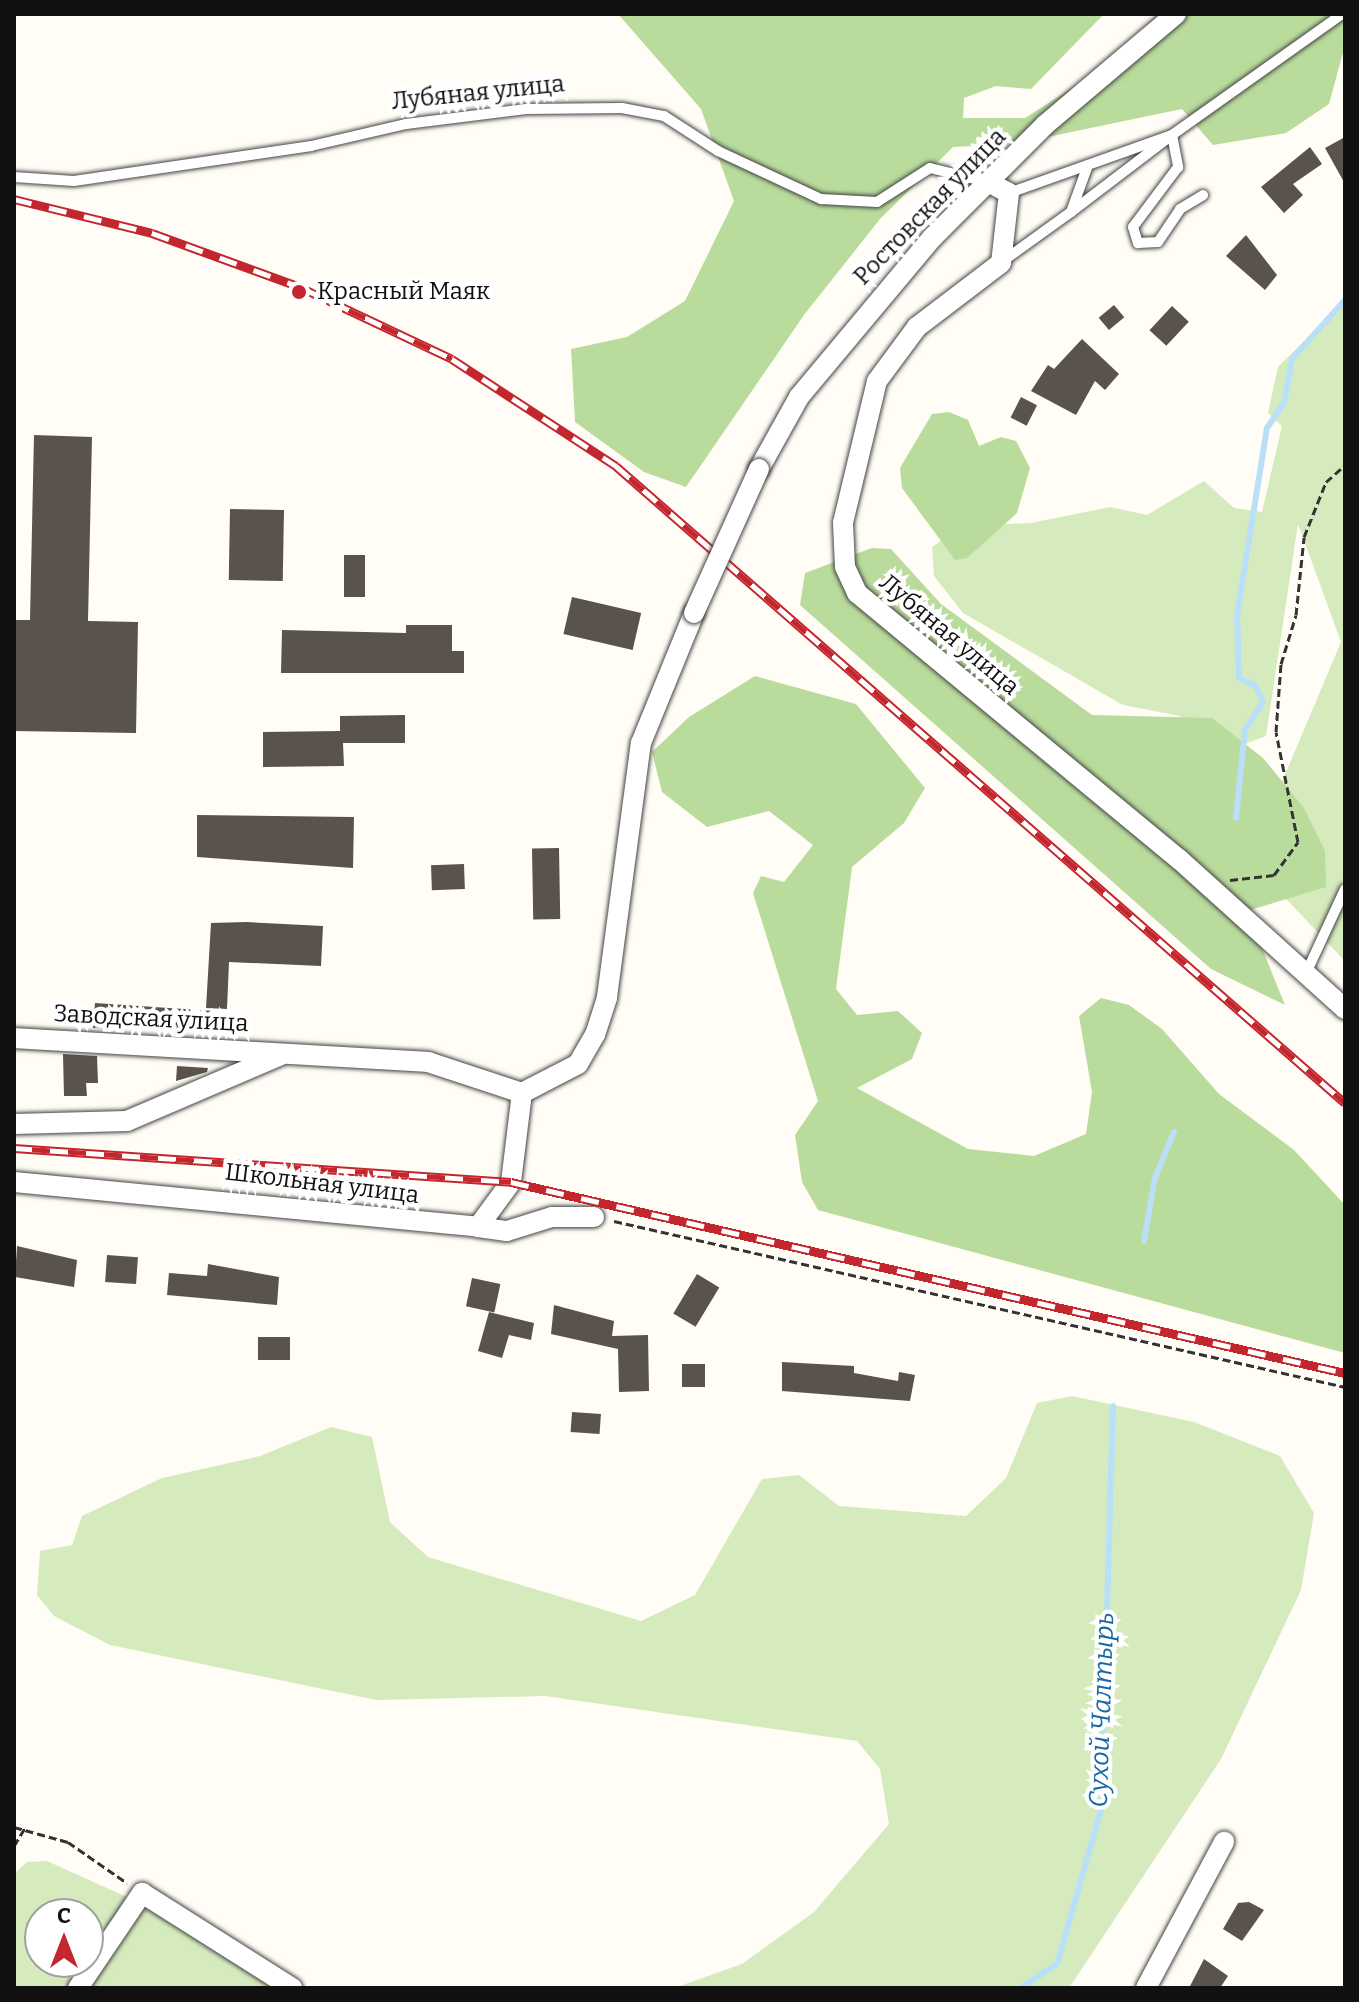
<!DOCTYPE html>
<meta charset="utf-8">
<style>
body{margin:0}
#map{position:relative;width:1359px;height:2002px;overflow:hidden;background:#fffdf5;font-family:Bitter,serif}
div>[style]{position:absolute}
.green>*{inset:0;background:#d5ebbd}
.forest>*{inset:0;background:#b9dc9c}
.stream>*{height:6px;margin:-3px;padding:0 3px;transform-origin:3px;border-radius:3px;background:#b9e0f7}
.building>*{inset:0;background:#5a524d;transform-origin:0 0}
.path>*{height:3px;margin-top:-1.5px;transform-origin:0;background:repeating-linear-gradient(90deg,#333 0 8px,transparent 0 12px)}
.roads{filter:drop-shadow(0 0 2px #444) drop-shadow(0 0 2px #444)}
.lane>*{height:10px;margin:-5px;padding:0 5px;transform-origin:5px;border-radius:5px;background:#fff}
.street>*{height:20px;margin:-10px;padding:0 10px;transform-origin:10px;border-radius:10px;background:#fff}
.rail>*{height:9px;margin-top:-4.5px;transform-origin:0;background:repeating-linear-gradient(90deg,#fff 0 18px,#c4262e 0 36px);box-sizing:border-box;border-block:2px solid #c4262e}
.bridges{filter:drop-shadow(0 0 2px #444) drop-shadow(0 0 2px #444)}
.street-bridge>*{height:20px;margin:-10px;padding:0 10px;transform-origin:10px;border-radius:10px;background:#fff}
.dots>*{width:22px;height:22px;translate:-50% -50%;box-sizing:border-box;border:4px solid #fff;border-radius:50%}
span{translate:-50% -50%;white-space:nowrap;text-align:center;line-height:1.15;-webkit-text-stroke:8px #fff;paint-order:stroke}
.street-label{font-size:24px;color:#111}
.poi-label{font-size:24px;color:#111}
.left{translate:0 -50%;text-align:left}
.water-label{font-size:26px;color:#1768a6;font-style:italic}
.frame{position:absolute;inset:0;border:16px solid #111;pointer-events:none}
.north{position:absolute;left:24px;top:1898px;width:80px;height:80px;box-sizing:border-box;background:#fff;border:2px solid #a0a0a0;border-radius:50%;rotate:0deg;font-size:22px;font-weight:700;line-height:32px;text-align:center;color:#111}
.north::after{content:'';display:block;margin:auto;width:28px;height:36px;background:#c4262e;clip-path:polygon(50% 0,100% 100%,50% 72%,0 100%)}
</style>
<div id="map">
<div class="green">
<i style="clip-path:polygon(1345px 300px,1345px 961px,1249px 860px,1341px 642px,1298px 524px,1266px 736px,1216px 755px,1193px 743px,1180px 716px,1123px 705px,963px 613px,934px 576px,932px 547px,962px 526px,1031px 523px,1110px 507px,1147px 515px,1204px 481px,1234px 508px,1262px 512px,1282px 426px,1268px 413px,1278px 367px)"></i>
<i style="clip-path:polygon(1072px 1396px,1194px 1422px,1280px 1456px,1314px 1513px,1301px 1590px,1221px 1759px,1069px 1988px,674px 1988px,742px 1964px,814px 1912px,889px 1824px,880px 1769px,857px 1741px,545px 1696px,376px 1700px,110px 1645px,54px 1616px,37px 1595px,40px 1551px,72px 1545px,82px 1516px,162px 1478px,260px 1456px,331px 1427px,372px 1437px,390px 1522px,428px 1557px,641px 1621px,695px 1595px,762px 1479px,799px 1475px,839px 1506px,966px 1516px,1006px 1478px,1037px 1403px)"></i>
<i style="clip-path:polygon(evenodd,47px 1861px,142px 1904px,274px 1988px,14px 1988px,14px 1874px,27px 1862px,47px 1861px,40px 1914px,88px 1914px,88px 1962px,40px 1962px,40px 1914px)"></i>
</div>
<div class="forest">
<i style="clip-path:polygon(618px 14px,1104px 14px,1031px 89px,996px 86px,964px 98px,963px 118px,1025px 118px,1100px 70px,1158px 14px,1345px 14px,1345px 45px,1329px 104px,1286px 133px,1213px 145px,1182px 109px,1013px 144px,953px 147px,880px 219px,804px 315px,686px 487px,644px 472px,575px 422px,571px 349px,627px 337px,685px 301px,734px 201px,701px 109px)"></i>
<i style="clip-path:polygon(949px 412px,968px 420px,979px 446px,1001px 437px,1016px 441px,1030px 468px,1017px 513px,967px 558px,955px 560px,902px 488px,900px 468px,932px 414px)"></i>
<i style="clip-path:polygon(872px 548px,891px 549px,941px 604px,1092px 715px,1212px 718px,1263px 758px,1304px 808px,1325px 851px,1326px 887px,1247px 911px,1285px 1005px,1211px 969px,800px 605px,805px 573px)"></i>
<i style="clip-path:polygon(755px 676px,856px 704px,925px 788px,904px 823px,852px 867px,836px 989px,857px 1015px,898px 1011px,922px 1033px,912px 1059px,857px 1088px,968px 1149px,1034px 1156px,1086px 1134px,1092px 1092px,1079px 1016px,1101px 998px,1129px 1005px,1162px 1029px,1219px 1094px,1294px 1150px,1345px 1205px,1345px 1353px,818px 1210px,802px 1182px,795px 1135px,818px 1101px,753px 893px,761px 876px,784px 882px,813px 845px,769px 811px,707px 827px,662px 792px,652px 752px,689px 717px)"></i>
</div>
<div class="stream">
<i style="left:1236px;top:818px;width:88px;rotate:-84.2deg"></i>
<i style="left:1245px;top:730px;width:33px;rotate:-57deg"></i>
<i style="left:1263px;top:702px;width:17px;rotate:-114deg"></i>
<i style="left:1256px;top:686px;width:19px;rotate:-155deg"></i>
<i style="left:1239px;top:678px;width:63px;rotate:-91.8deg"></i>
<i style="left:1237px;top:615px;width:189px;rotate:-80.9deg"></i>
<i style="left:1267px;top:428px;width:30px;rotate:-56deg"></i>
<i style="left:1284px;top:403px;width:45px;rotate:-79.7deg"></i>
<i style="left:1292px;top:359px;width:79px;rotate:-48.1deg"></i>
<i style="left:1144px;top:1241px;width:64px;rotate:-80.1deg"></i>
<i style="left:1155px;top:1178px;width:50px;rotate:-67.6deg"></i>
<i style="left:1020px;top:1988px;width:44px;rotate:-33deg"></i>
<i style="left:1057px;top:1964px;width:160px;rotate:-74.1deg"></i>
<i style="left:1101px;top:1810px;width:404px;rotate:-88.3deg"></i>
</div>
<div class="building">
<i style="clip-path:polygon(1345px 137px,1345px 184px,1325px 148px)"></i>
<i style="clip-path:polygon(1310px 147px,1322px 164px,1293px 184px,1303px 195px,1284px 213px,1261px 187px)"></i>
<i style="clip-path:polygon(1246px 235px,1277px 275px,1265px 290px,1226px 256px)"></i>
<i style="left:1114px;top:305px;width:16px;height:20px;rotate:50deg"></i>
<i style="left:1172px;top:306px;width:23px;height:33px;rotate:43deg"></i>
<i style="clip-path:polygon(1082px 339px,1119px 374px,1105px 390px,1095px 381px,1076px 415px,1031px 391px,1048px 365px,1054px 369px)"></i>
<i style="left:1021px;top:397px;width:18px;height:23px;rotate:27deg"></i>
<i style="clip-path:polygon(34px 435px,92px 437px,88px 621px,138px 622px,136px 733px,14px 731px,14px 620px,30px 620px)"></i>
<i style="left:230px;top:509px;width:54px;height:71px;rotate:1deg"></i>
<i style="left:344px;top:555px;width:21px;height:42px"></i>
<i style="left:572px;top:597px;width:71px;height:38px;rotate:13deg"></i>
<i style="clip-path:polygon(406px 625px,452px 625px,452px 651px,464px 651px,464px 673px,281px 673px,282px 630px,406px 633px)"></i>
<i style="clip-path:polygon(405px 715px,405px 743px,343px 743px,344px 766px,263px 767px,263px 732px,340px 731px,340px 716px)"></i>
<i style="clip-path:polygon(197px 815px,354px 817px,353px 868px,197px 857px)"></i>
<i style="left:559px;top:848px;width:71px;height:27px;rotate:89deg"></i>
<i style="left:464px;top:864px;width:25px;height:33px;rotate:88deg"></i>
<i style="clip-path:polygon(246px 922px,323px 926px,321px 966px,229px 962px,227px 1009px,206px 1008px,211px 923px)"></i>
<i style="clip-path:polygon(95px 1003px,213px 1011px,212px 1030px,93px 1028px)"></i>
<i style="clip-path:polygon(63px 1054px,97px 1056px,98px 1083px,86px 1083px,87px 1096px,64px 1096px)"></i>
<i style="clip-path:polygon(177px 1066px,208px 1068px,207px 1072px,176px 1081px)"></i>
<i style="clip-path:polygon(17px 1246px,77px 1260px,74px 1287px,15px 1277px)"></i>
<i style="left:107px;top:1255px;width:31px;height:27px;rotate:4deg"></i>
<i style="clip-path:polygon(208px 1264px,279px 1277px,277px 1305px,167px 1295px,169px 1273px,207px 1276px)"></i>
<i style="left:697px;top:1274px;width:26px;height:46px;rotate:31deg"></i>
<i style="left:472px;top:1278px;width:29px;height:29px;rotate:12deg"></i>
<i style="clip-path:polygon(554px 1305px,614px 1321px,612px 1336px,648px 1335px,649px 1391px,619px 1392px,618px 1349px,551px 1334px)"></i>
<i style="clip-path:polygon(489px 1312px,534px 1323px,531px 1340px,509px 1335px,502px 1358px,478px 1351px)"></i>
<i style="left:258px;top:1337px;width:32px;height:23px"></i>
<i style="clip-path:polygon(782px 1362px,854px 1366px,854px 1373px,898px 1381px,899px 1372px,915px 1375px,910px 1401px,782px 1391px)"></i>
<i style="left:682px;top:1364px;width:23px;height:23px"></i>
<i style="left:572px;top:1412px;width:29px;height:20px;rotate:4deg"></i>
<i style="clip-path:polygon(1249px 1902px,1264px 1910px,1242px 1941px,1223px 1929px,1238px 1903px)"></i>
<i style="clip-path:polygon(1204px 1959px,1228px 1976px,1220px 1988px,1189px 1988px)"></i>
</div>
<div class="path">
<i style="left:1230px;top:880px;width:44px;rotate:-6.5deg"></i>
<i style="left:1274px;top:875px;width:41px;rotate:-54deg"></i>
<i style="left:1298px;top:842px;width:112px;rotate:-101.3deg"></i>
<i style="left:1276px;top:732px;width:68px;rotate:-85.8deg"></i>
<i style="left:1281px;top:664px;width:51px;rotate:-73deg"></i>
<i style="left:1296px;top:615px;width:78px;rotate:-84.1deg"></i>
<i style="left:1304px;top:537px;width:59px;rotate:-68.2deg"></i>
<i style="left:1326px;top:482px;width:25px;rotate:-42deg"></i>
<i style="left:614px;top:1221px;width:750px;rotate:12.79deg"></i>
<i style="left:14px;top:1827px;width:56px;rotate:15.5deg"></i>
<i style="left:68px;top:1842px;width:72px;rotate:34.8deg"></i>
<i style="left:14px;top:1846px;width:21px;rotate:-59deg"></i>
</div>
<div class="roads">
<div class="lane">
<i style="left:14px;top:177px;width:60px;rotate:3.8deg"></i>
<i style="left:74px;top:181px;width:240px;rotate:-8.4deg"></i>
<i style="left:311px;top:146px;width:98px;rotate:-13deg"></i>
<i style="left:406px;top:124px;width:121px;rotate:-7.1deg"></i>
<i style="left:526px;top:109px;width:96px;rotate:-0.6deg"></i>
<i style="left:622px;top:108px;width:43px;rotate:10.8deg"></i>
<i style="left:664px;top:116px;width:64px;rotate:32.9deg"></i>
<i style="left:718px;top:151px;width:114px;rotate:25deg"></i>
<i style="left:821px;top:199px;width:56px;rotate:3.1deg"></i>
<i style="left:877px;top:202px;width:63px;rotate:-32.7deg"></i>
<i style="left:930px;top:168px;width:59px;rotate:13.8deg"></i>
<i style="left:1009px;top:193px;width:173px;rotate:-19.6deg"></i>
<i style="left:1172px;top:135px;width:209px;rotate:-35.4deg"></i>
<i style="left:1071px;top:212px;width:127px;rotate:-37.3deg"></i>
<i style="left:1172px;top:135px;width:33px;rotate:79deg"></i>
<i style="left:1178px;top:167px;width:75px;rotate:126.9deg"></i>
<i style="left:1133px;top:227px;width:17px;rotate:73deg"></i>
<i style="left:1138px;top:243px;width:20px;rotate:-3deg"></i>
<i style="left:1158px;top:242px;width:40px;rotate:-56deg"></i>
<i style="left:1180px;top:209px;width:27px;rotate:-31deg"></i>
<i style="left:1003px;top:261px;width:84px;rotate:-35.8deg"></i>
<i style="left:1071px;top:212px;width:50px;rotate:-70.1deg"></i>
<i style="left:1307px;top:971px;width:90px;rotate:-65.1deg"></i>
</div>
<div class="street">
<i style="left:990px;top:183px;width:21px;rotate:28deg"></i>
<i style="left:1009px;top:193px;width:70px;rotate:96.5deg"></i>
<i style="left:1001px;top:263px;width:106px;rotate:142.7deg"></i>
<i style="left:917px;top:327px;width:67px;rotate:126.5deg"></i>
<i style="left:877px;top:381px;width:146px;rotate:103.5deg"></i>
<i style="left:843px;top:523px;width:44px;rotate:87.4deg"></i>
<i style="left:845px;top:567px;width:29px;rotate:65deg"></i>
<i style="left:857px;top:593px;width:418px;rotate:39.6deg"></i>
<i style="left:1179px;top:859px;width:224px;rotate:42.1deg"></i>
<i style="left:759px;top:469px;width:82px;rotate:-60.9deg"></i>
<i style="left:799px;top:397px;width:209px;rotate:-50.1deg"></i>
<i style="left:933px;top:237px;width:158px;rotate:-45deg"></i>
<i style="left:1045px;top:125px;width:172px;rotate:-40.3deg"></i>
<i style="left:14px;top:1038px;width:415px;rotate:3.3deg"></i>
<i style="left:428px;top:1062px;width:99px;rotate:18.3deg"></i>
<i style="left:522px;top:1093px;width:63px;rotate:-27.4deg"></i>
<i style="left:578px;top:1064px;width:34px;rotate:-60deg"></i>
<i style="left:595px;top:1035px;width:40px;rotate:-72deg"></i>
<i style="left:607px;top:997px;width:256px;rotate:-82.4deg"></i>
<i style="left:641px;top:743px;width:140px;rotate:-67.8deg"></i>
<i style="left:14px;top:1124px;width:113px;rotate:-1.5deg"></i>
<i style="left:127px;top:1121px;width:168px;rotate:-23.2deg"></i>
<i style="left:14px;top:1182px;width:466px;rotate:5.5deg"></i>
<i style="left:478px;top:1227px;width:56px;rotate:-53.7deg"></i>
<i style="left:511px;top:1182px;width:90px;rotate:-83deg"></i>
<i style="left:478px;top:1227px;width:29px;rotate:8deg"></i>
<i style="left:507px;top:1231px;width:47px;rotate:-17.3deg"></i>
<i style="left:552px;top:1217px;width:42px"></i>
<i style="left:78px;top:1988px;width:115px;rotate:-56deg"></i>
<i style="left:142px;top:1893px;width:178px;rotate:32.3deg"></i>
<i style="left:1146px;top:1988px;width:166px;rotate:-61.9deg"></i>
</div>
</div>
<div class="rail">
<i style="left:14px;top:199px;width:142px;rotate:13.8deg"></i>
<i style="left:152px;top:233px;width:158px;rotate:20deg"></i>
<i style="left:300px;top:287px;width:168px;rotate:25.3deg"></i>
<i style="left:452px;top:359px;width:196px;rotate:33.1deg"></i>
<i style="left:616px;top:466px;width:968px;rotate:41.15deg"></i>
<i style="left:14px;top:1148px;width:498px;rotate:3.9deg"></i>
<i style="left:511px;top:1182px;width:856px;rotate:12.9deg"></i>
</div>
<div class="bridges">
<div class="street-bridge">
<i style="left:694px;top:613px;width:158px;rotate:-65.7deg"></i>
</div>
</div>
<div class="dots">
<i style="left:299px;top:292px;background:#c4262e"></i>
</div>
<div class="street-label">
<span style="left:478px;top:93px;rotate:-6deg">Лубяная улица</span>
<span style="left:930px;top:207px;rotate:-46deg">Ростовская улица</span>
<span style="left:949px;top:635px;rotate:40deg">Лубяная улица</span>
<span style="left:151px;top:1019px;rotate:3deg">Заводская улица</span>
<span style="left:322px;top:1184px;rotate:7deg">Школьная улица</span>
</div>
<div class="poi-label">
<span class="left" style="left:317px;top:292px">Красный Маяк</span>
</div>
<div class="water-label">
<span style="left:1102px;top:1710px;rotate:-88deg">Сухой Чалтырь</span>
</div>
<div class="frame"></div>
<div class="north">С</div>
</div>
